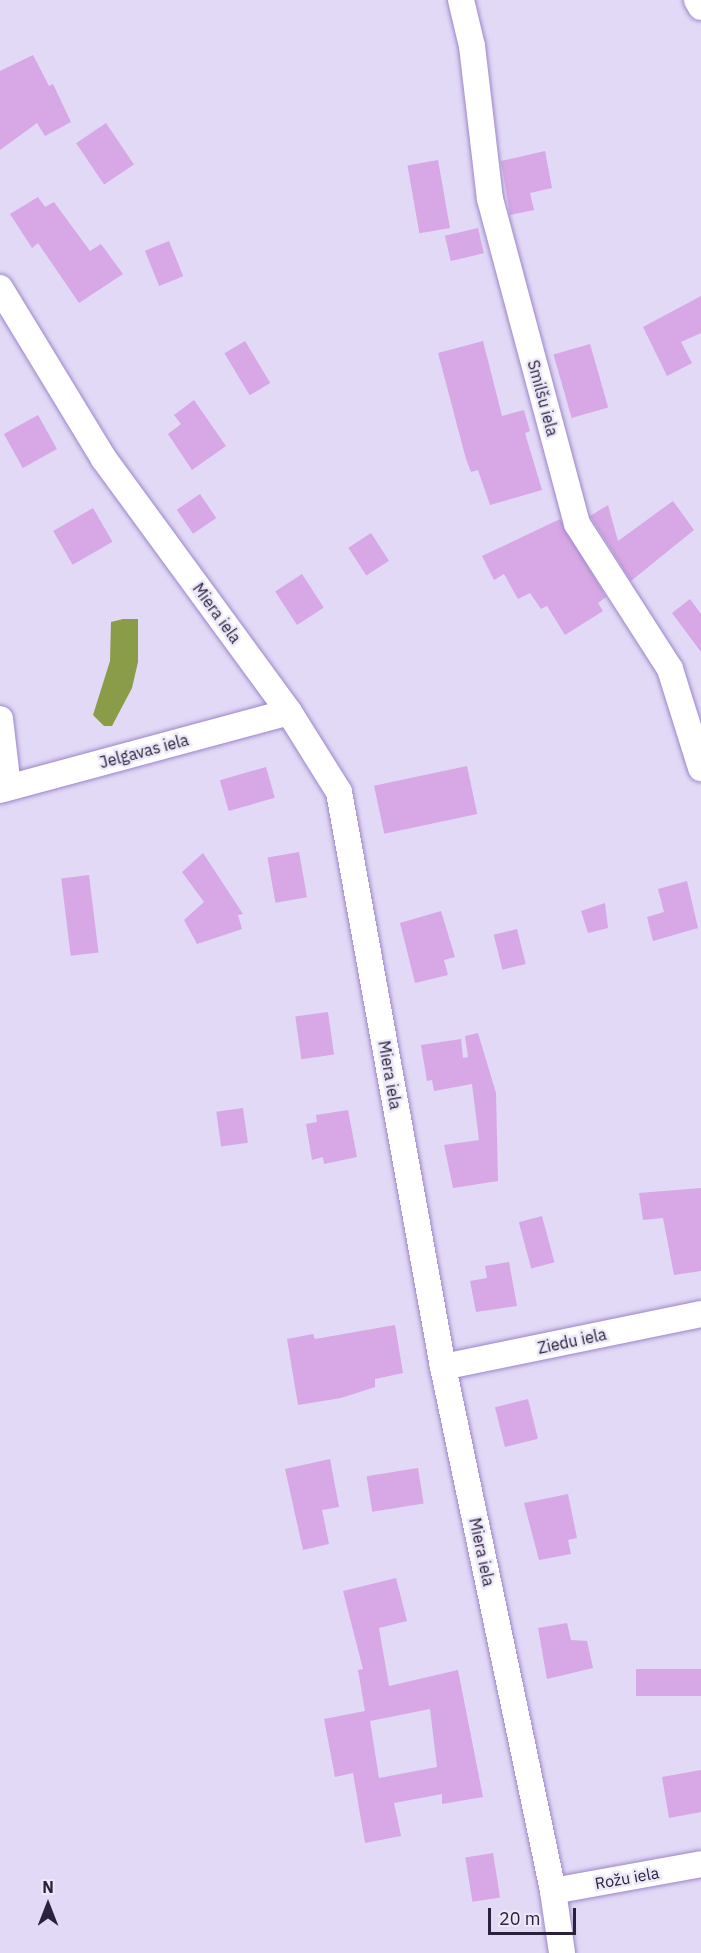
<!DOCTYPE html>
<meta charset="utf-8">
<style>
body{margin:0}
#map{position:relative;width:701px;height:1953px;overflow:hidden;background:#e1d9f6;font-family:"IBM Plex Sans",sans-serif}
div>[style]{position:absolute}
.water>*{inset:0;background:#8b9c49}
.building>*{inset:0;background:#d8a7e5;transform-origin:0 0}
.roads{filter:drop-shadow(0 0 2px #9d86c9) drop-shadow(0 0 2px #9d86c9)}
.street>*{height:26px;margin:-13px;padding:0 13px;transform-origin:13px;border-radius:13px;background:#fff}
span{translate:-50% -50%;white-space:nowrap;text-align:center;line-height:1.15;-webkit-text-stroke:5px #ede8f7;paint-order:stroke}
.street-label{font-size:16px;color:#2a213c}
.north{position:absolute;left:18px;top:1875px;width:60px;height:60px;-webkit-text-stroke:4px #ede8f7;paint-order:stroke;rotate:0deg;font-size:16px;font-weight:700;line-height:24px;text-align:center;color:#2a213c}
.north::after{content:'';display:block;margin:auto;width:21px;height:27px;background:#2a213c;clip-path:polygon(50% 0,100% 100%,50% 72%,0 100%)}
.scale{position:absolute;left:488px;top:1908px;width:88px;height:27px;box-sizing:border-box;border:3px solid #2a213c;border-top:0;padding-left:8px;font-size:18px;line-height:21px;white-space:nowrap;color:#2a213c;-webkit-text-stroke:4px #ede8f7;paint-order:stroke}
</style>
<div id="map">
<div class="water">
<i style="clip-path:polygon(123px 619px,138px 619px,138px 662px,132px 688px,112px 726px,104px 726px,93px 715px,110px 661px,111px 622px)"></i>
</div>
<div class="building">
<i style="clip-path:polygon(33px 55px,49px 86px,53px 84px,71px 122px,45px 136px,37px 123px,0 150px,0 71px)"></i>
<i style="left:106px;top:123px;width:50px;height:36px;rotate:56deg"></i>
<i style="clip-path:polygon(545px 151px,552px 188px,530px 193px,534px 210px,510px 215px,501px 161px)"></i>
<i style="left:438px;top:160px;width:69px;height:31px;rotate:80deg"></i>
<i style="clip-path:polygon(38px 197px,45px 207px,54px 202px,90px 251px,101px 244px,123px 274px,79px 303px,38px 243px,32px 248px,10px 214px)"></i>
<i style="left:478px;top:228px;width:26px;height:34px;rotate:77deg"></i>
<i style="left:169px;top:241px;width:38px;height:26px;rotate:68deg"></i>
<i style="clip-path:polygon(701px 296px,701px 333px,681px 342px,692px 363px,667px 376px,643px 327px)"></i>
<i style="left:245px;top:341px;width:49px;height:24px;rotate:59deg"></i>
<i style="clip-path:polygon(483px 341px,502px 416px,524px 410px,530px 431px,525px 433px,542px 490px,490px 505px,478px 470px,471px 472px,466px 459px,438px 353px)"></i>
<i style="left:590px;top:344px;width:66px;height:38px;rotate:74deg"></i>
<i style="clip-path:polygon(194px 400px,226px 446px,192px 470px,168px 434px,181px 424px,174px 415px)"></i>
<i style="left:38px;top:415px;width:39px;height:39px;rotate:61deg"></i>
<i style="left:200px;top:494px;width:29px;height:28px;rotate:56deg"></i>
<i style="clip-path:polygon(673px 501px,694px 530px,631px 581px,590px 516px,608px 505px,618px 541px)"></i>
<i style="left:93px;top:508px;width:39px;height:46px;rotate:60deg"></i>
<i style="clip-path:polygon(560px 519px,606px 597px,598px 603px,603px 611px,565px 635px,547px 606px,541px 609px,530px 593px,518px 599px,504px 574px,494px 580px,482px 556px)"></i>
<i style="left:371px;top:533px;width:33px;height:27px;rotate:57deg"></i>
<i style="left:302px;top:574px;width:40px;height:32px;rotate:57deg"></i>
<i style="clip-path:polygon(690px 599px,701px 614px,701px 652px,672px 613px)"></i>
<i style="left:467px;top:766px;width:49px;height:95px;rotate:78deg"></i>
<i style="left:266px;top:767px;width:32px;height:48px;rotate:74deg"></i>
<i style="left:299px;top:852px;width:46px;height:32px;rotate:80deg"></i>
<i style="clip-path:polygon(203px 853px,243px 914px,238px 915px,242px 929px,197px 944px,184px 920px,204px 902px,182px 872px)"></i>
<i style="left:89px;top:875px;width:78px;height:28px;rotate:83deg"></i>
<i style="clip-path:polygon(687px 881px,698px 928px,653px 941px,647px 917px,664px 912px,658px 889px)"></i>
<i style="clip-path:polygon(605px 903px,608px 928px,588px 933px,581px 911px)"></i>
<i style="clip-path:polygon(441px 911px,455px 957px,444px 960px,448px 975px,415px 983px,400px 923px)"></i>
<i style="left:517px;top:929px;width:36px;height:24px;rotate:76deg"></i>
<i style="left:328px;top:1012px;width:43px;height:33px;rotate:82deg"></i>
<i style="clip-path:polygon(478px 1033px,496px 1093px,498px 1181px,453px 1188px,444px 1145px,479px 1140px,472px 1084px,434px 1091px,432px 1080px,427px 1081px,421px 1045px,461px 1039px,463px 1058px,468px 1057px,465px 1036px)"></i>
<i style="left:243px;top:1108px;width:35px;height:27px;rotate:82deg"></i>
<i style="clip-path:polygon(348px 1110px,357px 1157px,324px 1164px,323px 1157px,312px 1160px,306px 1124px,317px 1122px,316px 1115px)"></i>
<i style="clip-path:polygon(701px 1188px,701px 1271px,674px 1275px,663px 1218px,643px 1220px,639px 1193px)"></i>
<i style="left:542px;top:1216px;width:48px;height:24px;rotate:75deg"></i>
<i style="clip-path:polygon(509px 1262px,517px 1306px,476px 1312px,470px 1281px,487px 1278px,485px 1266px)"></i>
<i style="clip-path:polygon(395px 1325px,403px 1373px,375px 1379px,375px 1387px,341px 1398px,298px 1405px,287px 1339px,313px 1334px,315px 1339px)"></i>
<i style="left:528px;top:1399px;width:41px;height:34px;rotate:76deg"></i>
<i style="clip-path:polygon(330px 1459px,339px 1507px,322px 1510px,329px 1544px,303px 1550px,285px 1469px)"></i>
<i style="left:418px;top:1468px;width:36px;height:52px;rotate:81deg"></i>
<i style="clip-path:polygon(568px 1494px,577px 1538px,568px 1540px,571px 1554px,539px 1560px,524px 1503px)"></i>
<i style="clip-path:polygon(evenodd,396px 1578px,407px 1621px,379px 1628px,389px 1686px,458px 1670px,483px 1797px,442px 1804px,442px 1794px,394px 1803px,401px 1836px,365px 1843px,353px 1773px,335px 1777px,324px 1719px,365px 1711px,358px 1670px,363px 1669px,343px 1591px,396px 1578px,430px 1709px,437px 1767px,379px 1778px,370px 1721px,430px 1709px)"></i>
<i style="clip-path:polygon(567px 1623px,571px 1640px,587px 1641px,593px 1668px,547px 1679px,538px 1628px)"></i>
<i style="left:701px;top:1669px;width:27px;height:65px;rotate:90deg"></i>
<i style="clip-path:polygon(701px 1770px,701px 1812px,669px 1818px,662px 1777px)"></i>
<i style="left:493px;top:1853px;width:45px;height:28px;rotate:81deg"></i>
</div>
<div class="roads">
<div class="street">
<i style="left:461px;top:0;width:47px;rotate:76.6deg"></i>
<i style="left:472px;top:46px;width:154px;rotate:83.3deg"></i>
<i style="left:490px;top:199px;width:336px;rotate:75deg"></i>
<i style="left:577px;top:524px;width:172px;rotate:57.3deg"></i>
<i style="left:670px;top:669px;width:104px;rotate:72.6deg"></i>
<i style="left:697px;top:0;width:8px;rotate:60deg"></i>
<i style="left:0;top:288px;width:200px;rotate:58.7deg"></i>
<i style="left:104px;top:459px;width:313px;rotate:53.8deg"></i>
<i style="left:289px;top:712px;width:94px;rotate:58deg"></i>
<i style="left:339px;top:792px;width:584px;rotate:79.75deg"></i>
<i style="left:443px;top:1367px;width:535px;rotate:78.14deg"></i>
<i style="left:553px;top:1891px;width:63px;rotate:81.7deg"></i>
<i style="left:0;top:719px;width:68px;rotate:83.3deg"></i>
<i style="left:0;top:790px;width:299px;rotate:-15.1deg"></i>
<i style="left:443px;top:1367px;width:263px;rotate:-11.6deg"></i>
<i style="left:553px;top:1891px;width:150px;rotate:-10.3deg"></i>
</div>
</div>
<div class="street-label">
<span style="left:543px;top:398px;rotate:75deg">Smilšu iela</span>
<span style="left:217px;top:613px;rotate:54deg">Miera iela</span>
<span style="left:144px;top:751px;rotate:-15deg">Jelgavas iela</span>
<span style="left:390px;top:1075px;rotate:80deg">Miera iela</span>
<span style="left:572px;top:1341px;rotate:-12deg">Ziedu iela</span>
<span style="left:482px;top:1552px;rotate:78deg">Miera iela</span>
<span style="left:627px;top:1878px;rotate:-10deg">Rožu iela</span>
</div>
<div class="north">N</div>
<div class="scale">20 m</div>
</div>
